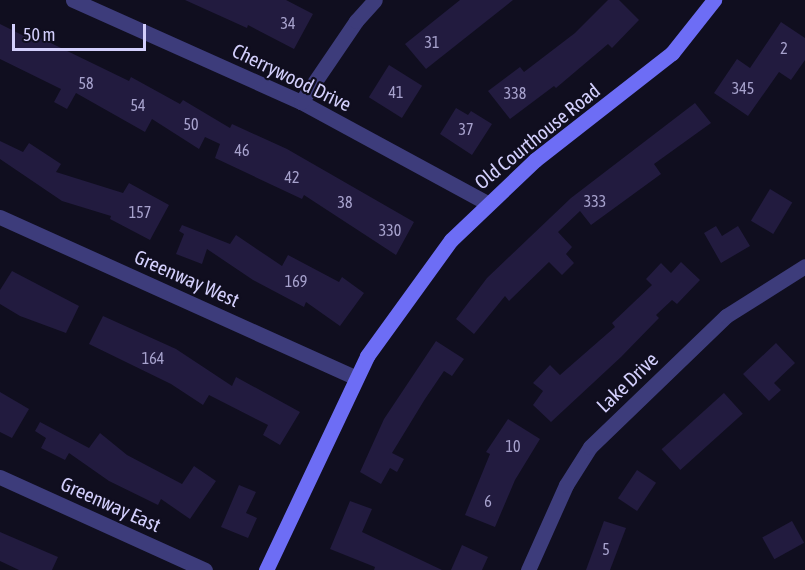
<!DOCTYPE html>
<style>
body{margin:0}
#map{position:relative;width:805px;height:570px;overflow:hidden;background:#100e1f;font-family:"Asap Condensed",sans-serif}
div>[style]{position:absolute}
.building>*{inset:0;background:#221b3f;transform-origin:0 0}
.street>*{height:15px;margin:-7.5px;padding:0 7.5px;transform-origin:7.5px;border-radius:7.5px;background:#3d3c7b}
.secondary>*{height:15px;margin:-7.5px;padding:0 7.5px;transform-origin:7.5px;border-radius:7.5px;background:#6d6df5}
span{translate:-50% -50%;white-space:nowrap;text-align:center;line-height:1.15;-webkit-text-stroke:4.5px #100e1f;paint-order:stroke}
.number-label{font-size:16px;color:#a7a2cd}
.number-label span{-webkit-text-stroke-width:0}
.street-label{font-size:20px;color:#d3cffc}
.scale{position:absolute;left:12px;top:24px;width:134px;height:27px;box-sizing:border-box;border:3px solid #d3cffc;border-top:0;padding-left:8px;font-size:18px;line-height:21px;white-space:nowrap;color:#d3cffc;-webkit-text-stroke:4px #100e1f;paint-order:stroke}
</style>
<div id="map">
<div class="building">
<i style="clip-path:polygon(185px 0,286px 0,313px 14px,294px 49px,248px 25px,247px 28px)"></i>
<i style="clip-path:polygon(460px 0,513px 0,426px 69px,405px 44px)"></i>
<i style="clip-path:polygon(608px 0,619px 0,639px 20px,612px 48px,608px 44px,556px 88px,554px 86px,510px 119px,488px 91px,520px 67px,524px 72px,575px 33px)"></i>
<i style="clip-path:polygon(781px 22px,805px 38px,805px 60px,791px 80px,779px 72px,748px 116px,714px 93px,737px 59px,750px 68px)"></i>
<i style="clip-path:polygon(0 24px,24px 36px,26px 31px,129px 81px,131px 77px,180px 104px,183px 100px,230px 128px,232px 124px,287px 149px,414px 222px,396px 255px,304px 195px,302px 199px,215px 158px,220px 144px,205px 137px,199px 149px,152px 119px,145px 132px,76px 93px,67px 109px,54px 102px,61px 89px,0 59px)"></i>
<i style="left:389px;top:65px;width:39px;height:38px;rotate:32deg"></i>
<i style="clip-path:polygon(695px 103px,711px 123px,654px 164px,661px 174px,591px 225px,580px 211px,558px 232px,572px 247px,566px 254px,574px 263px,562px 275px,549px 262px,509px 301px,505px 296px,474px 334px,456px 319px,487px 278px,571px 198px)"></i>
<i style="clip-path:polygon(456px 108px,468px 115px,471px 111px,492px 124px,472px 155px,440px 134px)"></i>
<i style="clip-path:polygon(0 141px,23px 152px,29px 143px,61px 164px,56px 172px,123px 193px,129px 183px,169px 205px,150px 240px,110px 219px,111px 216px,62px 201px,0 159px)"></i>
<i style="left:770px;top:189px;width:26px;height:37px;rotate:31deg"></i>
<i style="clip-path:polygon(182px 225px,230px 244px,236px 235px,282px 266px,288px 255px,339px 282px,342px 277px,364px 293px,340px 326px,306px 302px,304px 307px,253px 280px,207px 249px,202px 264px,176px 254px,184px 234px,179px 231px)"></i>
<i style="clip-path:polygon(716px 226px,722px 236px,738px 226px,750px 246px,721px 263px,704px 233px)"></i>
<i style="clip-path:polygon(681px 262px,700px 280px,677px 304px,672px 300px,656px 315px,659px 318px,621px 357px,551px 422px,533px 405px,543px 391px,533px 383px,550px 365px,560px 375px,615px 327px,612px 323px,652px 285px,646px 279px,661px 263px,671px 273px)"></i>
<i style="clip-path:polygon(12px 271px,79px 306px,66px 333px,20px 316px,0 304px,0 290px)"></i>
<i style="clip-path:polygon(103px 316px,176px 349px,232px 386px,236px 377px,300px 412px,280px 445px,263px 435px,268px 425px,209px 395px,203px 405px,171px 384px,89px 344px)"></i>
<i style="clip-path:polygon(436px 341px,464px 359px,452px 376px,444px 371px,425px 399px,392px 453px,404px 459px,397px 472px,390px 468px,381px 484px,360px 472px,384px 419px)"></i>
<i style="clip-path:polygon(776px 343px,795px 363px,774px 383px,781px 390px,769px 401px,743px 374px)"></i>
<i style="clip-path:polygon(0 392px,29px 409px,12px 438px,0 432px)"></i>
<i style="left:724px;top:393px;width:28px;height:84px;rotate:48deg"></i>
<i style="clip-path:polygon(508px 419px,540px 439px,515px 480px,495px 527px,465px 515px,490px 454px,486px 452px)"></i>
<i style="clip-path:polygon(40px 422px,89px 448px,100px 433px,127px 455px,182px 484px,194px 466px,216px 481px,190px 519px,161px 499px,158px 505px,109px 481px,69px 453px,65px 460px,41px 448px,46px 438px,35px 431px)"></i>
<i style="left:637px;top:470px;width:23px;height:34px;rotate:34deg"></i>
<i style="clip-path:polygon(239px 485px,256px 492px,246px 513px,257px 518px,248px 538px,221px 527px)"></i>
<i style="clip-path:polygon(350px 501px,372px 509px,362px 532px,442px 570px,374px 570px,375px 567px,330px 549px)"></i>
<i style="clip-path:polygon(604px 521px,626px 528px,610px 570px,586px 570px)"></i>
<i style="left:792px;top:521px;width:25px;height:34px;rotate:61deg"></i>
<i style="clip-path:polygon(0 532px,58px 557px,52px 570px,19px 570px,0 561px)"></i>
<i style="clip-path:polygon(462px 545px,488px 557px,482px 570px,451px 570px)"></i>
</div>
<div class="street">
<i style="left:73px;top:0;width:250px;rotate:24.1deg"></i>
<i style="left:301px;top:102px;width:212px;rotate:28.5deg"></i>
<i style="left:301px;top:102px;width:98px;rotate:-55.8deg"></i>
<i style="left:356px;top:21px;width:28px;rotate:-48deg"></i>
<i style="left:0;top:217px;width:391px;rotate:24.3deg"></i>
<i style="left:0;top:477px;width:225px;rotate:24.4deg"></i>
<i style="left:528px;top:570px;width:93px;rotate:-65.9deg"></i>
<i style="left:566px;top:485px;width:45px;rotate:-57.7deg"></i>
<i style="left:590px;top:447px;width:189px;rotate:-43.9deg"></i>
<i style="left:726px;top:316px;width:93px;rotate:-32.3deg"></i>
</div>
<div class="secondary">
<i style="left:266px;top:570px;width:237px;rotate:-64.7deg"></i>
<i style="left:367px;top:356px;width:143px;rotate:-54.1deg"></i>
<i style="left:451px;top:240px;width:116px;rotate:-43.6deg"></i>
<i style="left:535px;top:160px;width:174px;rotate:-38deg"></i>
<i style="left:672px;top:53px;width:68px;rotate:-51.6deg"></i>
</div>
<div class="number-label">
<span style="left:288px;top:23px">34</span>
<span style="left:432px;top:42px">31</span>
<span style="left:784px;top:48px">2</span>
<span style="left:86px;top:83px">58</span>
<span style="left:743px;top:88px">345</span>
<span style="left:396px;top:92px">41</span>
<span style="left:515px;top:93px">338</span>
<span style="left:138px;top:105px">54</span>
<span style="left:191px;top:124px">50</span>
<span style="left:466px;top:129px">37</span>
<span style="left:242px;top:150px">46</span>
<span style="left:292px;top:177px">42</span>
<span style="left:595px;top:201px">333</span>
<span style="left:345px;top:202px">38</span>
<span style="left:140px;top:212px">157</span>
<span style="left:390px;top:230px">330</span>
<span style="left:296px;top:281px">169</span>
<span style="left:153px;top:358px">164</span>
<span style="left:513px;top:446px">10</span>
<span style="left:488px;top:501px">6</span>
<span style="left:606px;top:549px">5</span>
</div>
<div class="street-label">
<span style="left:292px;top:77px;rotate:26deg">Cherrywood Drive</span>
<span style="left:537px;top:136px;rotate:-39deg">Old Courthouse Road</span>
<span style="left:187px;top:278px;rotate:24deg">Greenway West</span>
<span style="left:627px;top:382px;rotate:-44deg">Lake Drive</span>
<span style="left:111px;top:504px;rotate:24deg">Greenway East</span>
</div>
<div class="scale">50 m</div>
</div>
